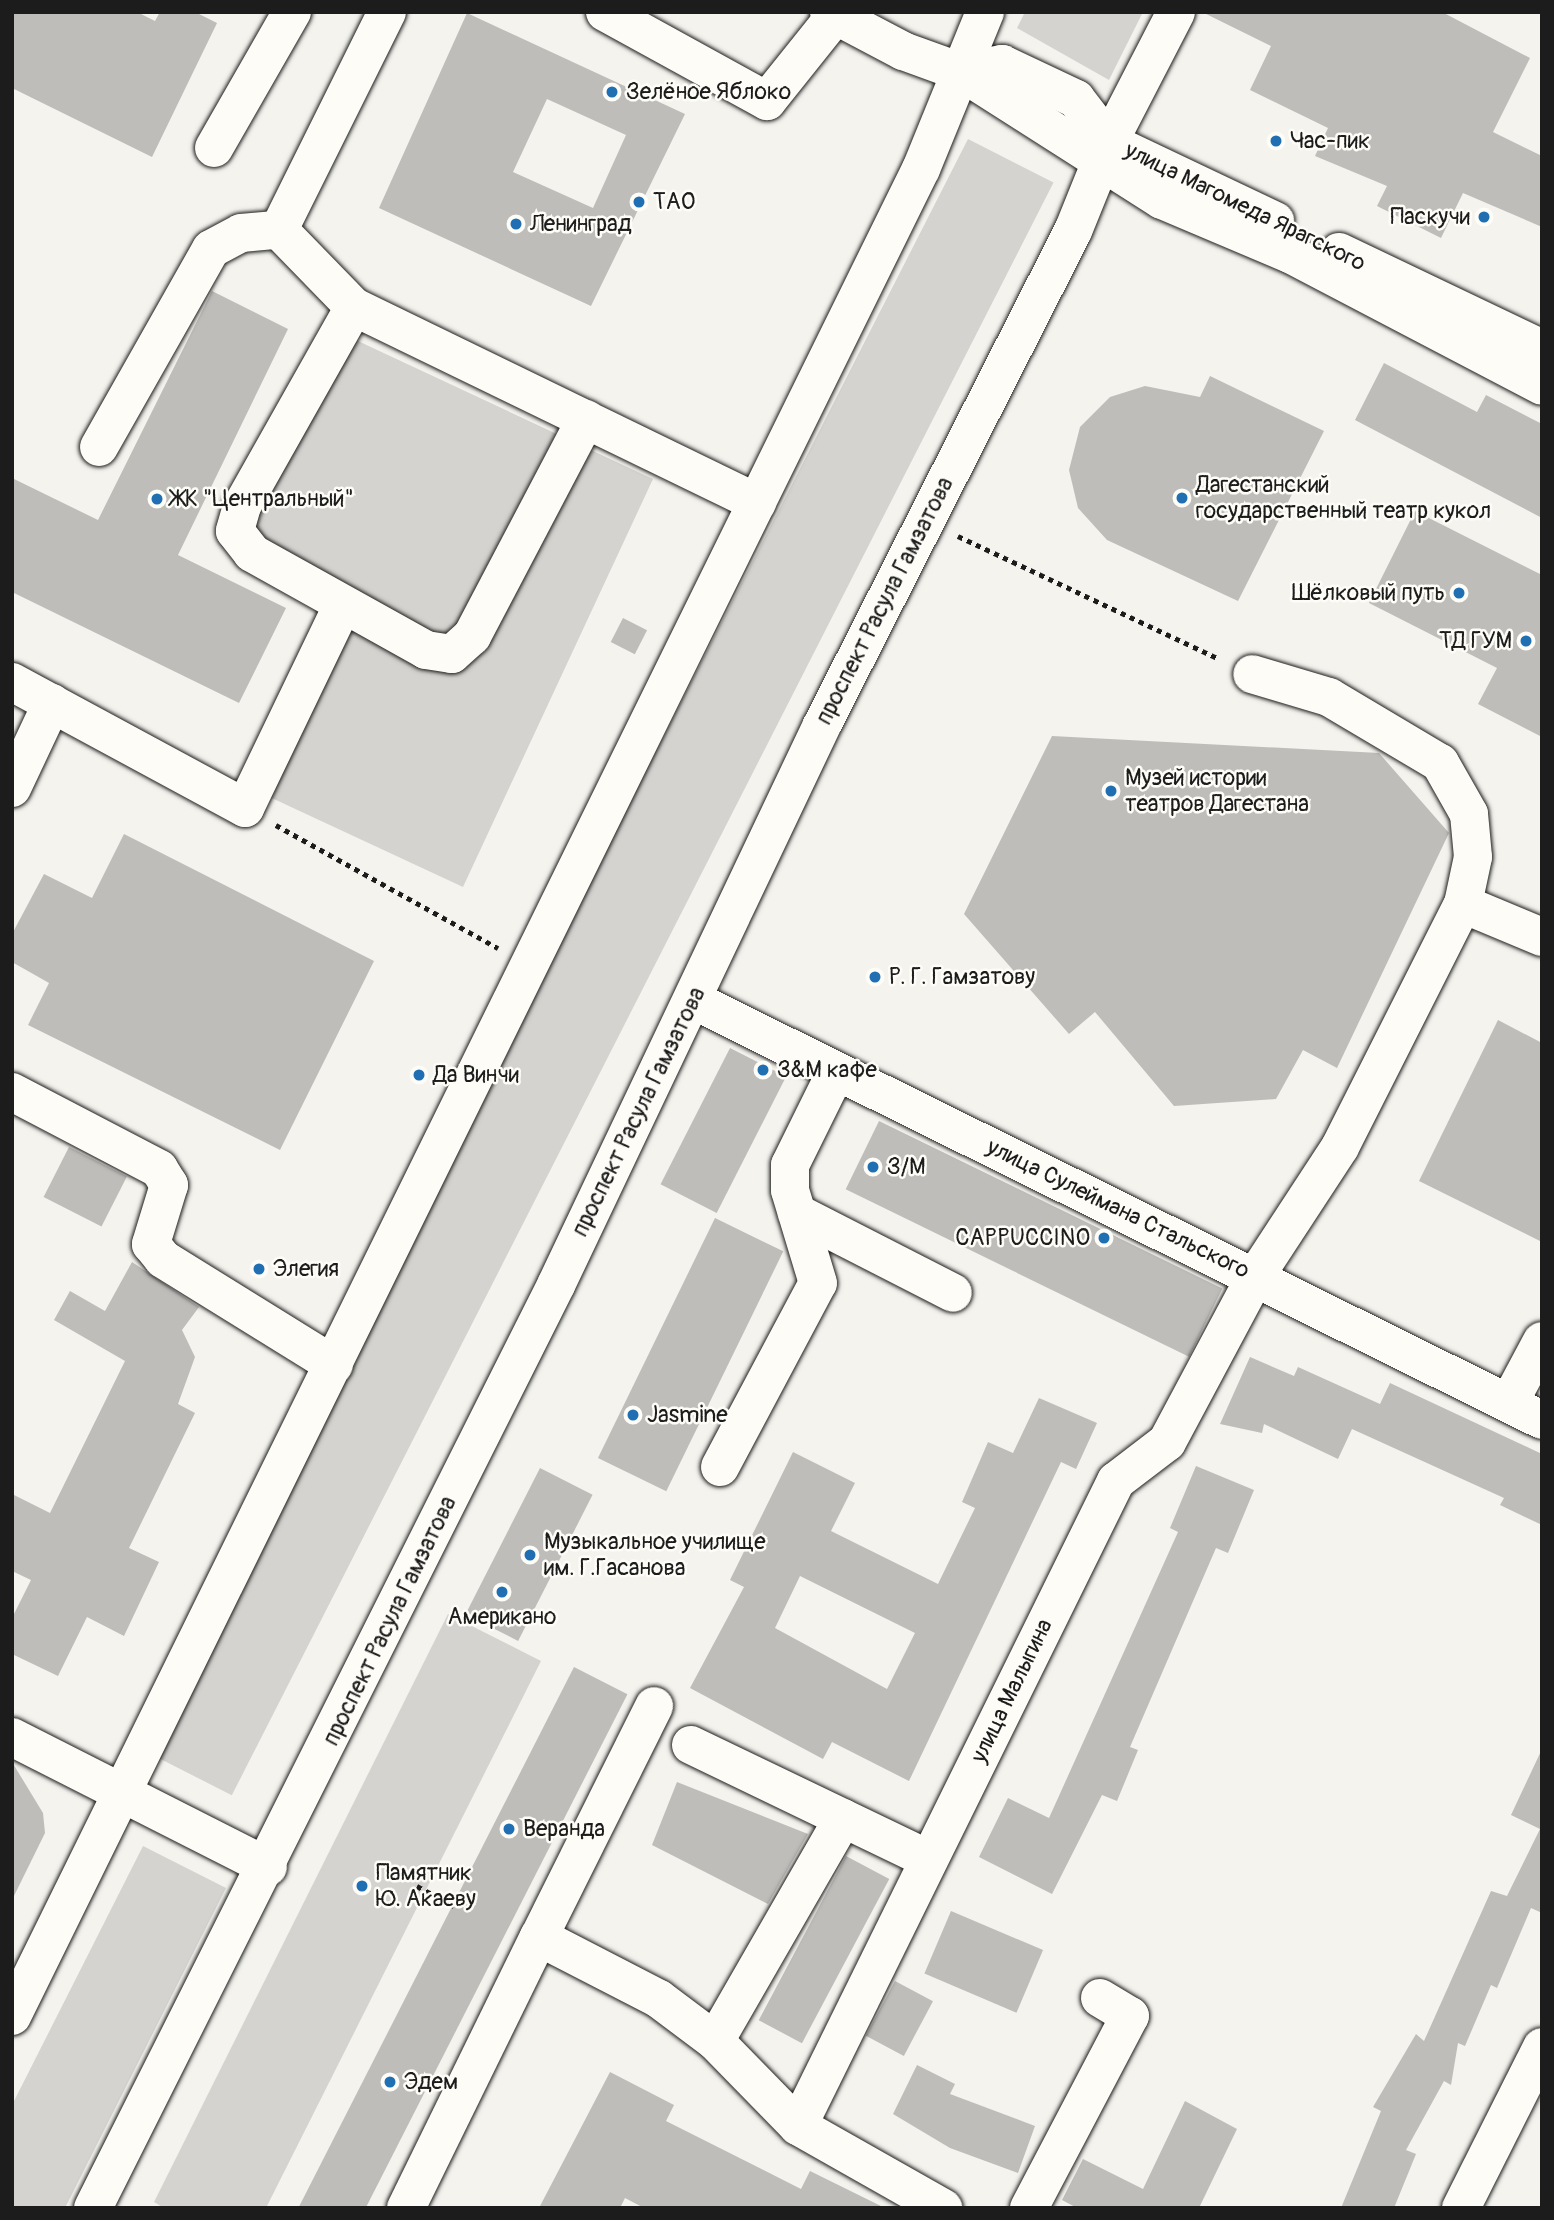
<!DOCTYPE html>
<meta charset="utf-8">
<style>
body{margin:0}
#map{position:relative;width:1554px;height:2220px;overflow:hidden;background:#f4f3ee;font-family:Pangolin,sans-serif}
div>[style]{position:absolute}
.green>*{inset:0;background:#d4d3cf;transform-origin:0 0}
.building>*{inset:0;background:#bebdba;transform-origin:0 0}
.path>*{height:4.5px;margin-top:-2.25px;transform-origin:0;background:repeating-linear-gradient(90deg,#1c1c1c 0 5px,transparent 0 10px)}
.roads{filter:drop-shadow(0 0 2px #1c1c1c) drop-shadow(0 0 2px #1c1c1c)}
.minor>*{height:38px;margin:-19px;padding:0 19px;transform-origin:19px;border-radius:19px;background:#fdfcf7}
.major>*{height:38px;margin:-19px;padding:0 19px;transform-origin:19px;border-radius:19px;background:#fdfcf7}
.dots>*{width:19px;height:19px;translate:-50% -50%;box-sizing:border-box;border:4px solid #fdfcf7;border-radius:50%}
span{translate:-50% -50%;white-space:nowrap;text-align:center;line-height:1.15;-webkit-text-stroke:5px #fdfcf7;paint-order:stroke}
.poi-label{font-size:23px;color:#1c1c1c}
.left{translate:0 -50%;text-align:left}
.right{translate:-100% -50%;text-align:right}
.street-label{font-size:23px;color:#1c1c1c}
.frame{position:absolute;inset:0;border:14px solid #1c1c1c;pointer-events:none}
</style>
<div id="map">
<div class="green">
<i style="clip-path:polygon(1025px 12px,1143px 12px,1109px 80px,1017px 28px)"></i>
<i style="left:968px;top:139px;width:96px;height:1810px;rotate:27deg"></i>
<i style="clip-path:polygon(343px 334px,653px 479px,463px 887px,244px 785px,338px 584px,246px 541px)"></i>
<i style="clip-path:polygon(448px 1614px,541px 1661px,266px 2208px,164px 2208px,154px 2202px)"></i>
<i style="clip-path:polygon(143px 1846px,226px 1888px,65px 2208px,12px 2208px,12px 2105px)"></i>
</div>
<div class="building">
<i style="clip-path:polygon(12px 12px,137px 12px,155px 21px,160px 12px,195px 12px,217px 23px,152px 157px,12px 88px)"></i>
<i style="clip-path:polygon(1202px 12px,1442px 12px,1530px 58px,1493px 132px,1542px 156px,1542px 227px,1463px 193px,1441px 238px,1377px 206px,1387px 186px,1315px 156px,1328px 128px,1250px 90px,1271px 46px)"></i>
<i style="clip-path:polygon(evenodd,467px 13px,685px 114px,591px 306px,379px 208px,467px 13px,547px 99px,626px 135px,593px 208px,513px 172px,547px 99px)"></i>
<i style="clip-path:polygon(212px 291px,288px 329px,178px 555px,286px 608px,239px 703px,12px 592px,12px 478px,98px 520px)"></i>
<i style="clip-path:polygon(1384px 363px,1477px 412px,1486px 395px,1542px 424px,1542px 518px,1355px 420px)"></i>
<i style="clip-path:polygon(1210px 376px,1324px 431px,1238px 601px,1107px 540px,1078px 508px,1069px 470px,1080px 427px,1110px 397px,1145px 386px,1200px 397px)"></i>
<i style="clip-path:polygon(1415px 511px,1542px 575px,1542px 737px,1478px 704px,1497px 668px,1369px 603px)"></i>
<i style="left:623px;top:618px;width:27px;height:27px;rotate:27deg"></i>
<i style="clip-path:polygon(1052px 736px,1379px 753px,1449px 833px,1337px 1068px,1303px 1050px,1276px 1099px,1174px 1106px,1095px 1012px,1069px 1034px,964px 914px)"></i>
<i style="clip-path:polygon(124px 834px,374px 961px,280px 1150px,28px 1025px,49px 983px,12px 962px,12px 934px,44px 874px,92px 898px)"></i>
<i style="clip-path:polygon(1498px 1020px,1542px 1043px,1542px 1242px,1419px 1181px)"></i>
<i style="left:730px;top:1048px;width:63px;height:153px;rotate:27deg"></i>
<i style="left:879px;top:1121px;width:382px;height:76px;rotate:26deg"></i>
<i style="left:69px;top:1147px;width:65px;height:56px;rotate:27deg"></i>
<i style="left:715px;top:1218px;width:76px;height:267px;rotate:26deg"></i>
<i style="clip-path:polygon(132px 1262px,199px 1307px,182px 1330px,195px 1357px,178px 1404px,195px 1413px,129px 1548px,159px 1562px,124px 1636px,87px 1617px,58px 1676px,12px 1654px,12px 1618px,31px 1580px,12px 1571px,12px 1494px,50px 1513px,125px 1361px,54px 1320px,70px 1291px,105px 1311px)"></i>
<i style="clip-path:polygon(1250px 1357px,1294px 1376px,1298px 1367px,1380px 1404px,1390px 1383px,1542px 1454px,1542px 1525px,1500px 1505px,1504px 1498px,1352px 1429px,1338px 1459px,1264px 1424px,1262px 1433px,1220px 1424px)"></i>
<i style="clip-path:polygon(evenodd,1039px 1398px,1097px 1423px,1076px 1469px,1061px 1462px,909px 1781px,832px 1742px,823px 1759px,690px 1688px,744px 1587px,730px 1580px,793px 1452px,855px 1483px,831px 1531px,938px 1584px,975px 1508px,962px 1502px,988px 1442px,1013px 1453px,1039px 1398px,800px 1576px,915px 1633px,887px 1689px,775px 1628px,800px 1576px)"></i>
<i style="clip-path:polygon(1196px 1466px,1254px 1490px,1228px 1553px,1216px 1548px,1130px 1747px,1138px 1750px,1117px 1801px,1102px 1795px,1052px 1894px,979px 1857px,1008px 1798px,1049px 1818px,1178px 1532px,1170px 1528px)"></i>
<i style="left:540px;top:1468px;width:59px;height:164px;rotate:27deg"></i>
<i style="left:574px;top:1667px;width:60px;height:605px;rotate:27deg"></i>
<i style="clip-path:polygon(1542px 1749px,1542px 1913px,1531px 1908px,1497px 1988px,1491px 1985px,1465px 2046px,1458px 2043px,1451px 2085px,1444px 2081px,1406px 2150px,1416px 2154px,1394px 2208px,1341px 2208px,1381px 2111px,1373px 2107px,1416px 2034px,1424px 2041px,1491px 1891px,1507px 1896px,1540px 1829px,1511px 1815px)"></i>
<i style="clip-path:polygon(12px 1762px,43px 1813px,45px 1833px,12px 1900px)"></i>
<i style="clip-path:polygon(677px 1782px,808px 1834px,768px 1904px,652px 1845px)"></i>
<i style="left:846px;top:1856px;width:49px;height:186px;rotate:28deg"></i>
<i style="left:951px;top:1911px;width:100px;height:68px;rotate:23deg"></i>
<i style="left:895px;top:1981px;width:43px;height:62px;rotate:28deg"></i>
<i style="clip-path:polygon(917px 2065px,955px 2084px,950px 2094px,1035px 2126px,1018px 2173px,950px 2148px,893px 2114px)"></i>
<i style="clip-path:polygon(610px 2072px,674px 2105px,666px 2121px,801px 2189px,810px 2171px,885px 2208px,644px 2208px,625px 2198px,620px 2208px,539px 2208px)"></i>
<i style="clip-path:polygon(1185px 2101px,1237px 2129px,1199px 2208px,1077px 2208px,1062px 2200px,1083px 2159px,1143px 2189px)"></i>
</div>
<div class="path">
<i style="left:958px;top:536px;width:289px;rotate:25.2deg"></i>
<i style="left:276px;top:825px;width:254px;rotate:29deg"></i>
<i style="left:417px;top:1886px;width:42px;rotate:28.4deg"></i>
</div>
<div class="roads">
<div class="minor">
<i style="left:387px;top:12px;width:243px;rotate:116.4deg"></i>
<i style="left:279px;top:230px;width:107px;rotate:45.8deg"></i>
<i style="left:354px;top:307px;width:228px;rotate:119.4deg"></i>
<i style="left:242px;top:506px;width:26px;rotate:106deg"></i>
<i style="left:235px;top:531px;width:28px;rotate:52deg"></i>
<i style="left:252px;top:553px;width:199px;rotate:29.1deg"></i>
<i style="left:426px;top:650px;width:26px;rotate:9deg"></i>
<i style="left:452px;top:654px;width:27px;rotate:-42deg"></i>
<i style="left:472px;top:636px;width:245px;rotate:-62.3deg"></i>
<i style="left:605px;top:12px;width:185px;rotate:28.8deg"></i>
<i style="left:767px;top:101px;width:109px;rotate:-51.3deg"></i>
<i style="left:829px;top:12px;width:84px;rotate:27.8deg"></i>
<i style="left:903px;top:51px;width:62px;rotate:19.9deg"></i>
<i style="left:214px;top:148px;width:157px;rotate:-60.2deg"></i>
<i style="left:354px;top:307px;width:448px;rotate:25.9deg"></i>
<i style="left:99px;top:447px;width:227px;rotate:-60.5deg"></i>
<i style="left:211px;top:249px;width:34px;rotate:-28deg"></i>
<i style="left:241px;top:233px;width:38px;rotate:-5deg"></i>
<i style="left:12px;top:682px;width:265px;rotate:28.4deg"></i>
<i style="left:245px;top:808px;width:226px;rotate:-64.3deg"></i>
<i style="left:12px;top:788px;width:94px;rotate:-64.8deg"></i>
<i style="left:1463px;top:904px;width:86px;rotate:22.7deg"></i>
<i style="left:12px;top:1092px;width:166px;rotate:27.6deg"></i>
<i style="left:159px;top:1169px;width:19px;rotate:58deg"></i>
<i style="left:169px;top:1185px;width:62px;rotate:107deg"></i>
<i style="left:151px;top:1244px;width:19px;rotate:51deg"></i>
<i style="left:163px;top:1259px;width:201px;rotate:31.8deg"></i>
<i style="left:797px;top:1213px;width:175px;rotate:27.1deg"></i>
<i style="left:1509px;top:1403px;width:70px;rotate:-62deg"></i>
<i style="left:720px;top:1467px;width:208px;rotate:-62deg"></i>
<i style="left:818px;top:1283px;width:97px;rotate:-106.8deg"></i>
<i style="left:790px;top:1190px;width:25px;rotate:-90deg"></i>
<i style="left:790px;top:1165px;width:104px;rotate:-63.7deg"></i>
<i style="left:12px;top:1737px;width:287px;rotate:26.9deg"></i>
<i style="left:691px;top:1745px;width:263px;rotate:25.7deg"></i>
<i style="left:539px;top:1937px;width:258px;rotate:-63.5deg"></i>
<i style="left:715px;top:2041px;width:257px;rotate:-60.1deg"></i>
<i style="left:798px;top:2126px;width:719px;rotate:-63.76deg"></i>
<i style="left:1116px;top:1481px;width:64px;rotate:-37.4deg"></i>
<i style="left:1167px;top:1442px;width:187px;rotate:-61.9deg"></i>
<i style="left:1255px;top:1277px;width:155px;rotate:-56.8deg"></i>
<i style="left:1340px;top:1147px;width:272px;rotate:-63.2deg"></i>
<i style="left:1463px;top:904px;width:48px;rotate:-78deg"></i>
<i style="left:1473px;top:857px;width:43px;rotate:-95.3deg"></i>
<i style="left:1469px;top:814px;width:59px;rotate:-119.6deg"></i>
<i style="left:1440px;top:763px;width:129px;rotate:-149.3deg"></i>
<i style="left:1329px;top:697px;width:80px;rotate:-163.4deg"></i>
<i style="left:406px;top:2208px;width:302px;rotate:-63.9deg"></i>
<i style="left:539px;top:1937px;width:135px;rotate:27.3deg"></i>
<i style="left:659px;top:1999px;width:70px;rotate:36.9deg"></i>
<i style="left:715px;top:2041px;width:119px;rotate:45.7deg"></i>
<i style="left:798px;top:2126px;width:167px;rotate:29.5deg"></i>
<i style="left:1029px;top:2208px;width:217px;rotate:-62.3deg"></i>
<i style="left:1130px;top:2016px;width:35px;rotate:-149deg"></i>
</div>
<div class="major">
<i style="left:961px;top:72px;width:238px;rotate:32.5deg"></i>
<i style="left:1162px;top:200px;width:139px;rotate:22.9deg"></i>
<i style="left:1290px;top:254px;width:284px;rotate:27.6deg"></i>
<i style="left:961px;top:72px;width:42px;rotate:-11deg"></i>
<i style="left:1002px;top:64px;width:82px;rotate:25.3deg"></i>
<i style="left:1076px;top:99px;width:54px;rotate:52.5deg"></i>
<i style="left:1109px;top:142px;width:184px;rotate:25.4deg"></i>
<i style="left:1339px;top:252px;width:225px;rotate:25.5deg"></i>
<i style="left:693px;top:1000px;width:947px;rotate:26.32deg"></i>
<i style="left:12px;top:2016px;width:2059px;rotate:-63.8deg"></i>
<i style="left:921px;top:169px;width:170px;rotate:-67.8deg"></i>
<i style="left:93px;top:2208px;width:1033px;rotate:-63.36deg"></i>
<i style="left:556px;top:1285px;width:620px;rotate:-64.59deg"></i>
<i style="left:822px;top:725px;width:554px;rotate:-63.07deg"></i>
<i style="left:1073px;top:231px;width:96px;rotate:-68deg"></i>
<i style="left:1109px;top:142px;width:146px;rotate:-62.7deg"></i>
<i style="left:1461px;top:2208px;width:180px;rotate:-63.3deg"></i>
</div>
</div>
<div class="dots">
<i style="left:612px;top:92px;background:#1f6fb2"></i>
<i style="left:1276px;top:141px;background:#1f6fb2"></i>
<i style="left:639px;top:202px;background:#1f6fb2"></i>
<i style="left:1484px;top:217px;background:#1f6fb2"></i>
<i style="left:516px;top:224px;background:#1f6fb2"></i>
<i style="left:1182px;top:498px;background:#1f6fb2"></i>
<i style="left:157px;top:499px;background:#1f6fb2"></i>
<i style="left:1459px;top:593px;background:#1f6fb2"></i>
<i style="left:1526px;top:641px;background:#1f6fb2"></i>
<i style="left:1111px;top:791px;background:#1f6fb2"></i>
<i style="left:875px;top:977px;background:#1f6fb2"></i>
<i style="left:763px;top:1070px;background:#1f6fb2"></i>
<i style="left:419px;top:1075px;background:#1f6fb2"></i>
<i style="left:873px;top:1167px;background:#1f6fb2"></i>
<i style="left:1104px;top:1238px;background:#1f6fb2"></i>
<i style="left:259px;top:1269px;background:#1f6fb2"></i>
<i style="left:633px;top:1415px;background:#1f6fb2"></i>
<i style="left:530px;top:1555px;background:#1f6fb2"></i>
<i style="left:502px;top:1592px;background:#1f6fb2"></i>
<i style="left:509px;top:1829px;background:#1f6fb2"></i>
<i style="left:362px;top:1886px;background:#1f6fb2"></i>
<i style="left:390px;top:2082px;background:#1f6fb2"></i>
</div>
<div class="poi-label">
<span class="left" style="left:626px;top:92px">Зелёное Яблоко</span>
<span class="left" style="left:1290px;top:141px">Час-пик</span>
<span class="left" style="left:653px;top:202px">ТАО</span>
<span class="right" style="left:1470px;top:217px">Паскучи</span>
<span class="left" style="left:530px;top:224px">Ленинград</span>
<span class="left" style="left:1196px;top:498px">Дагестанский<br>государственный театр кукол</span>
<span class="left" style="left:171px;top:499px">ЖК "Центральный"</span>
<span class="right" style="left:1445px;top:593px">Шёлковый путь</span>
<span class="right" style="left:1512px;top:641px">ТД ГУМ</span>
<span class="left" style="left:1125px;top:791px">Музей истории<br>театров Дагестана</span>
<span class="left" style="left:889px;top:977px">Р. Г. Гамзатову</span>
<span class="left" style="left:777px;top:1070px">З&amp;М кафе</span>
<span class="left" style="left:433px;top:1075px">Да Винчи</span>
<span class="left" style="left:887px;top:1167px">З/М</span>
<span class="right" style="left:1090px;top:1238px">CAPPUCCINO</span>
<span class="left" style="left:273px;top:1269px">Элегия</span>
<span class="left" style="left:647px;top:1415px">Jasmine</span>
<span class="left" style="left:544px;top:1555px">Музыкальное училище<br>им. Г.Гасанова</span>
<span style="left:502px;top:1617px">Американо</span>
<span class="left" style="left:523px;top:1829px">Веранда</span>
<span class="left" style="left:376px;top:1886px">Памятник<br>Ю. Акаеву</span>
<span class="left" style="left:404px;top:2082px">Эдем</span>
</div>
<div class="street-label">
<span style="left:1245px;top:207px;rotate:26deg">улица Магомеда Ярагского</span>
<span style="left:885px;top:601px;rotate:-63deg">проспект Расула Гамзатова</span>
<span style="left:639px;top:1112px;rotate:-64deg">проспект Расула Гамзатова</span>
<span style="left:1118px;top:1209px;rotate:26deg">улица Сулеймана Стальского</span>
<span style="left:390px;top:1621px;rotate:-64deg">проспект Расула Гамзатова</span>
<span style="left:1012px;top:1691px;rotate:-64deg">улица Малыгина</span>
</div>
<div class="frame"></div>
</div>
